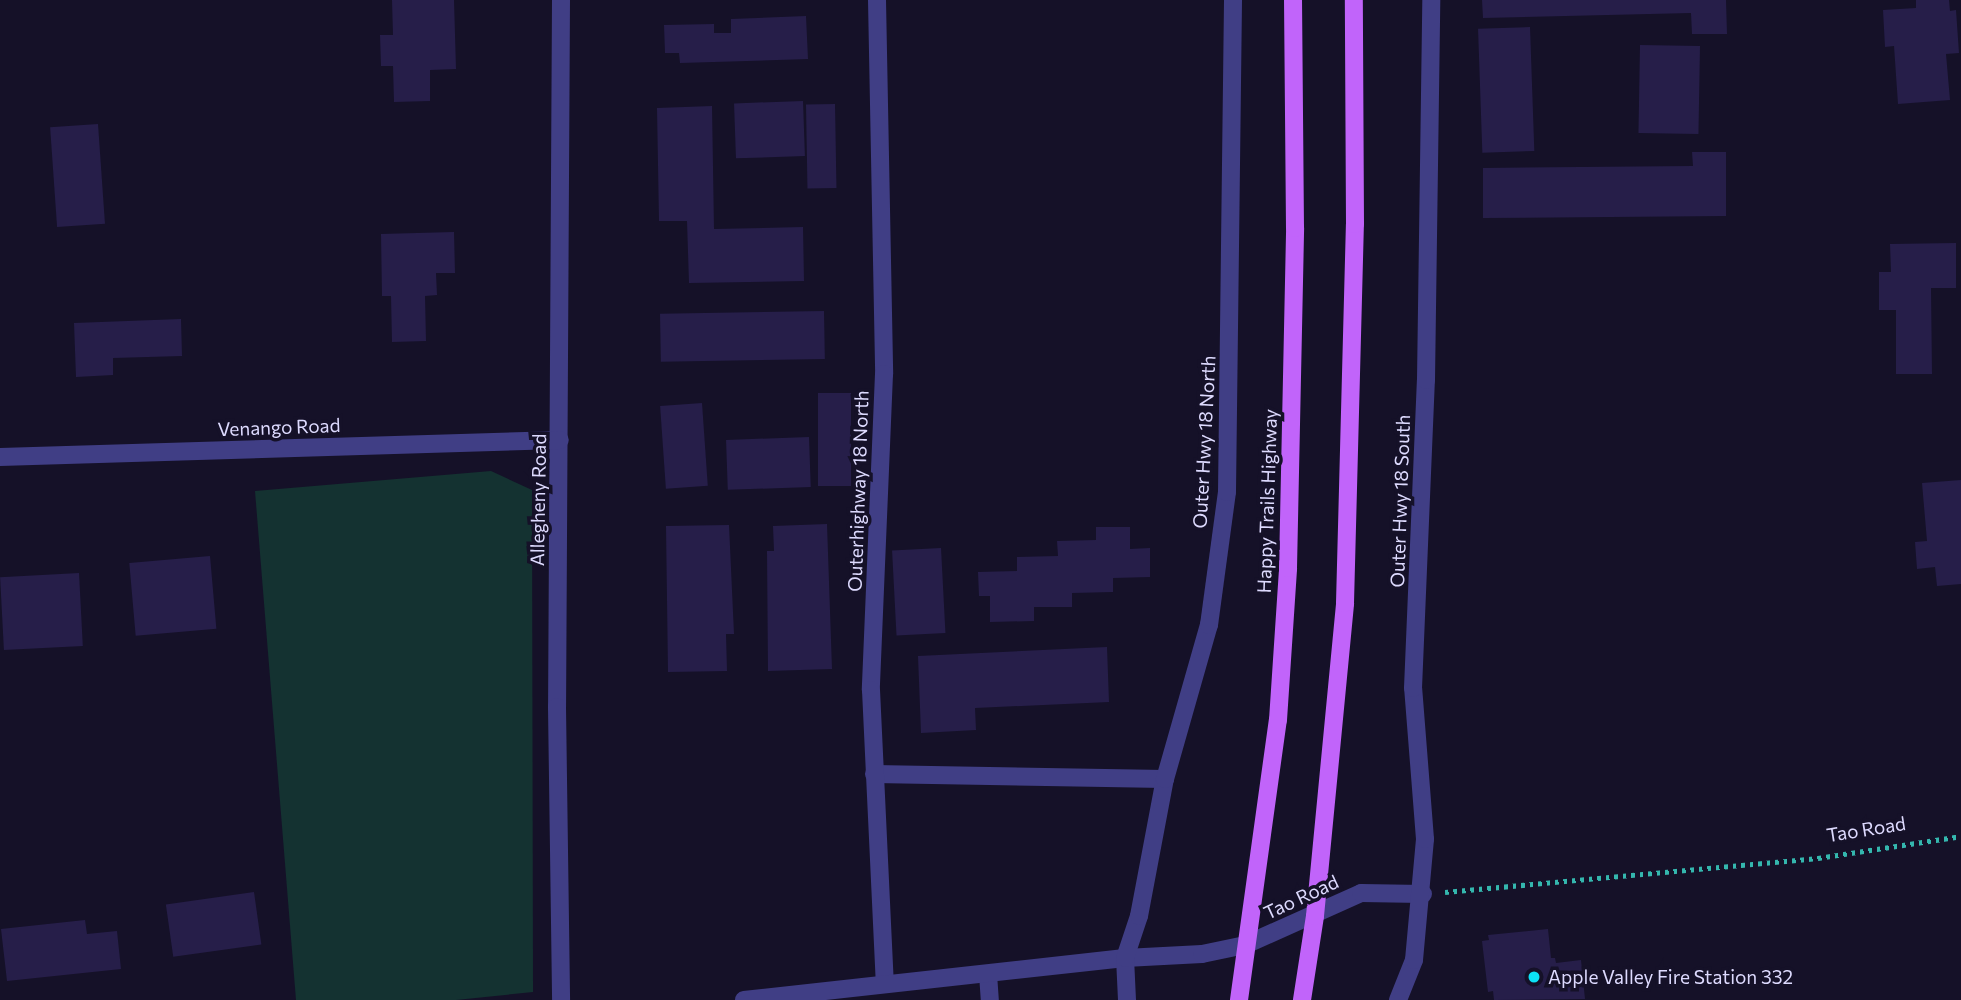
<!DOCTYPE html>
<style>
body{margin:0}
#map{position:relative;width:1961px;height:1000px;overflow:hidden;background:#151128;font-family:Commissioner,sans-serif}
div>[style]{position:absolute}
.green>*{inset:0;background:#143231}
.building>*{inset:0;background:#261e49;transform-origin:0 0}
.path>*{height:4.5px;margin-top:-2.25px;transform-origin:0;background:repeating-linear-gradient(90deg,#34b7ae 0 3.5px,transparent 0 8.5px)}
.service>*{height:18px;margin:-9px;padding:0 9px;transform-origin:9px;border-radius:9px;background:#403e85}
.minor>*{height:18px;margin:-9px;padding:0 9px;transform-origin:9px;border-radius:9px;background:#403e85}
.tertiary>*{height:18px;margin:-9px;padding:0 9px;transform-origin:9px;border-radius:9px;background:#403e85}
.primary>*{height:18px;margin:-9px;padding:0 9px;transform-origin:9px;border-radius:9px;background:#c164fa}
.dots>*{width:19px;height:19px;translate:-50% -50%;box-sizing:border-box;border:4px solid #151128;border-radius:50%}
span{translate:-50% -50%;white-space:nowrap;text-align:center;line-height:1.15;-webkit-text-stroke:7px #151128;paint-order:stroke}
.street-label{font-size:19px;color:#dddafe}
.poi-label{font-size:19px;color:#dddafe}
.left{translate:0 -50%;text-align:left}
</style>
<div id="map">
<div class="green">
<i style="clip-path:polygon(491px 471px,532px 490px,533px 992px,456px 1000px,296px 1000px,255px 491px)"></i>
</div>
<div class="building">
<i style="clip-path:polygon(392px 0,454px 0,456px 69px,430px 70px,430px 101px,394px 102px,393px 66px,381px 66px,380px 35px,393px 35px)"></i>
<i style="clip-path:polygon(1482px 0,1726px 0,1727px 34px,1692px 34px,1691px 13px,1483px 18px)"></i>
<i style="clip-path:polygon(1916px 0,1949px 0,1950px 11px,1956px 10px,1959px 53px,1946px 54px,1950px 100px,1898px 104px,1894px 46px,1885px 47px,1883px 10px,1916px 8px)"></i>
<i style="clip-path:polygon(806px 16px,808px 59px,680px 63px,679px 53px,665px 53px,664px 25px,714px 24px,714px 33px,731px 33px,731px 19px)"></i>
<i style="left:1530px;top:27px;width:124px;height:52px;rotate:88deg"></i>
<i style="left:1640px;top:45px;width:60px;height:88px;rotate:1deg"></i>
<i style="left:803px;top:101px;width:55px;height:69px;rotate:88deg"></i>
<i style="left:835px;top:104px;width:84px;height:29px;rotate:89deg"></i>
<i style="clip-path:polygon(712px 106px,714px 229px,803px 227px,804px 281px,689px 283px,687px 221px,659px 221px,657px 108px)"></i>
<i style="left:98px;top:124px;width:100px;height:48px;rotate:86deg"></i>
<i style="clip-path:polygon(1692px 152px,1726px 152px,1726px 216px,1483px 218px,1483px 168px,1693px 166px)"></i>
<i style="clip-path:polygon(454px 232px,455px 273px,436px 273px,437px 295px,425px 296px,426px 341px,392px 342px,391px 296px,382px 296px,381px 234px)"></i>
<i style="clip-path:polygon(1956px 243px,1956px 288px,1931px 288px,1932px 374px,1896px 374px,1896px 310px,1879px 310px,1879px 272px,1891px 272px,1890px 244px)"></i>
<i style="left:824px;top:311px;width:48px;height:164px;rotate:89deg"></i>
<i style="clip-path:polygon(181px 319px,182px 356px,113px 358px,113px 375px,76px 377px,74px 323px)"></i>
<i style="left:818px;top:393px;width:33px;height:93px"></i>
<i style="left:702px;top:403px;width:83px;height:42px;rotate:86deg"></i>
<i style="left:809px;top:437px;width:50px;height:83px;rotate:88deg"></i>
<i style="clip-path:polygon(1961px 480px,1961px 584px,1937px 586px,1935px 567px,1917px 569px,1915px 542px,1927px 541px,1922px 483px)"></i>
<i style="clip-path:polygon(827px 524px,832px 669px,768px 671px,767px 551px,774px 551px,773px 526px)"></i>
<i style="clip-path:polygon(729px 525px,734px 634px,726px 634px,727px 671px,668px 672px,666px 526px)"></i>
<i style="clip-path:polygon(1096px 527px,1130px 527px,1130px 549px,1150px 548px,1150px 577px,1113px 578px,1113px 592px,1072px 593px,1072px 607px,1034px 607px,1034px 621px,990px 622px,990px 596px,979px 596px,978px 572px,1017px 571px,1017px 557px,1058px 556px,1057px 541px,1096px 540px)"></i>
<i style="left:941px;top:548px;width:85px;height:49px;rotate:87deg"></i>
<i style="left:210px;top:556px;width:73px;height:81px;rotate:85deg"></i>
<i style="left:79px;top:573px;width:73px;height:79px;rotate:87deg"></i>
<i style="clip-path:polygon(1107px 647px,1109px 702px,975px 708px,976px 730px,921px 733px,918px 656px)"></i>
<i style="left:254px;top:892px;width:53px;height:89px;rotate:82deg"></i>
<i style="clip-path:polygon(85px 920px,87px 934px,117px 931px,121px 969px,7px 981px,1px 929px)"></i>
<i style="clip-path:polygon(1548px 929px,1551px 958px,1555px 958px,1556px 963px,1581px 960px,1585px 999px,1494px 1000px,1493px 991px,1488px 992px,1482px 941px,1489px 940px,1488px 935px)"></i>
</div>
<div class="path">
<i style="left:1445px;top:892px;width:375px;rotate:-5.2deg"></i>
<i style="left:1818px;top:858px;width:145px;rotate:-8.7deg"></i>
</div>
<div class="service">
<i style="left:874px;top:774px;width:291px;rotate:1deg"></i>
<i style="left:988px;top:974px;width:26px;rotate:86deg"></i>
</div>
<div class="minor">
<i style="left:561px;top:0;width:707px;rotate:90.32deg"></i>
<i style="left:557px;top:707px;width:293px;rotate:89.2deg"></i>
<i style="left:877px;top:0;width:374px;rotate:88.9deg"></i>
<i style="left:884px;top:374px;width:316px;rotate:92.4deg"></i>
<i style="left:871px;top:690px;width:294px;rotate:87.3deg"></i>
<i style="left:0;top:457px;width:560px;rotate:-1.74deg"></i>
</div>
<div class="tertiary">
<i style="left:744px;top:1000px;width:383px;rotate:-6.3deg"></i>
<i style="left:1125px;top:958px;width:77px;rotate:-3deg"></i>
<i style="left:1202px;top:954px;width:44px;rotate:-11.8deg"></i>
<i style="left:1245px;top:945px;width:127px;rotate:-24.1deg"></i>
<i style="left:1361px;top:893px;width:62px;rotate:0.9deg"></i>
<i style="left:1127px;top:1000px;width:42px;rotate:-92.7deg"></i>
<i style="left:1125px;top:958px;width:44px;rotate:-71.6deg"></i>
<i style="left:1139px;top:916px;width:139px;rotate:-79.3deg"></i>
<i style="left:1165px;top:779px;width:160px;rotate:-74.1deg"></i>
<i style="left:1209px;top:625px;width:134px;rotate:-82.3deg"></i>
<i style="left:1227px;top:492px;width:492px;rotate:-89.3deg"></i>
<i style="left:1398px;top:1000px;width:43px;rotate:-68.2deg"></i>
<i style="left:1414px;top:960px;width:121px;rotate:-84.8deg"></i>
<i style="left:1425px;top:839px;width:151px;rotate:-94.5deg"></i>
<i style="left:1413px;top:688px;width:308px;rotate:-87.6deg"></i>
<i style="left:1426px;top:380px;width:380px;rotate:-89.2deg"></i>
</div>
<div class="primary">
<i style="left:1239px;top:1000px;width:283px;rotate:-82.1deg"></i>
<i style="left:1278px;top:720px;width:152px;rotate:-86.2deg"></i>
<i style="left:1288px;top:568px;width:340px;rotate:-88.8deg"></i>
<i style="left:1295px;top:228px;width:228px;rotate:-90.5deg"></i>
<i style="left:1302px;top:1000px;width:85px;rotate:-81.2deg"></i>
<i style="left:1315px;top:916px;width:314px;rotate:-84.5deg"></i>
<i style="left:1345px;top:603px;width:379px;rotate:-88.5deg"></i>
<i style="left:1355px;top:224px;width:224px;rotate:-90.3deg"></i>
</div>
<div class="dots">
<i style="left:1534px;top:977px;background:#0ce1f7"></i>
</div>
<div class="street-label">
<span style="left:279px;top:427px;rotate:-2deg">Venango Road</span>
<span style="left:1204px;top:442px;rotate:-87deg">Outer Hwy 18 North</span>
<span style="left:858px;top:491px;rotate:-88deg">Outerhighway 18 North</span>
<span style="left:538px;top:500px;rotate:-89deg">Allegheny Road</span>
<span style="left:1267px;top:501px;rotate:-88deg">Happy Trails Highway</span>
<span style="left:1400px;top:501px;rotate:-88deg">Outer Hwy 18 South</span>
<span style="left:1866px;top:829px;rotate:-9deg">Tao Road</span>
<span style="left:1301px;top:897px;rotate:-25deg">Tao Road</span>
</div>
<div class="poi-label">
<span class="left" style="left:1548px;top:977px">Apple Valley Fire Station 332</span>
</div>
</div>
